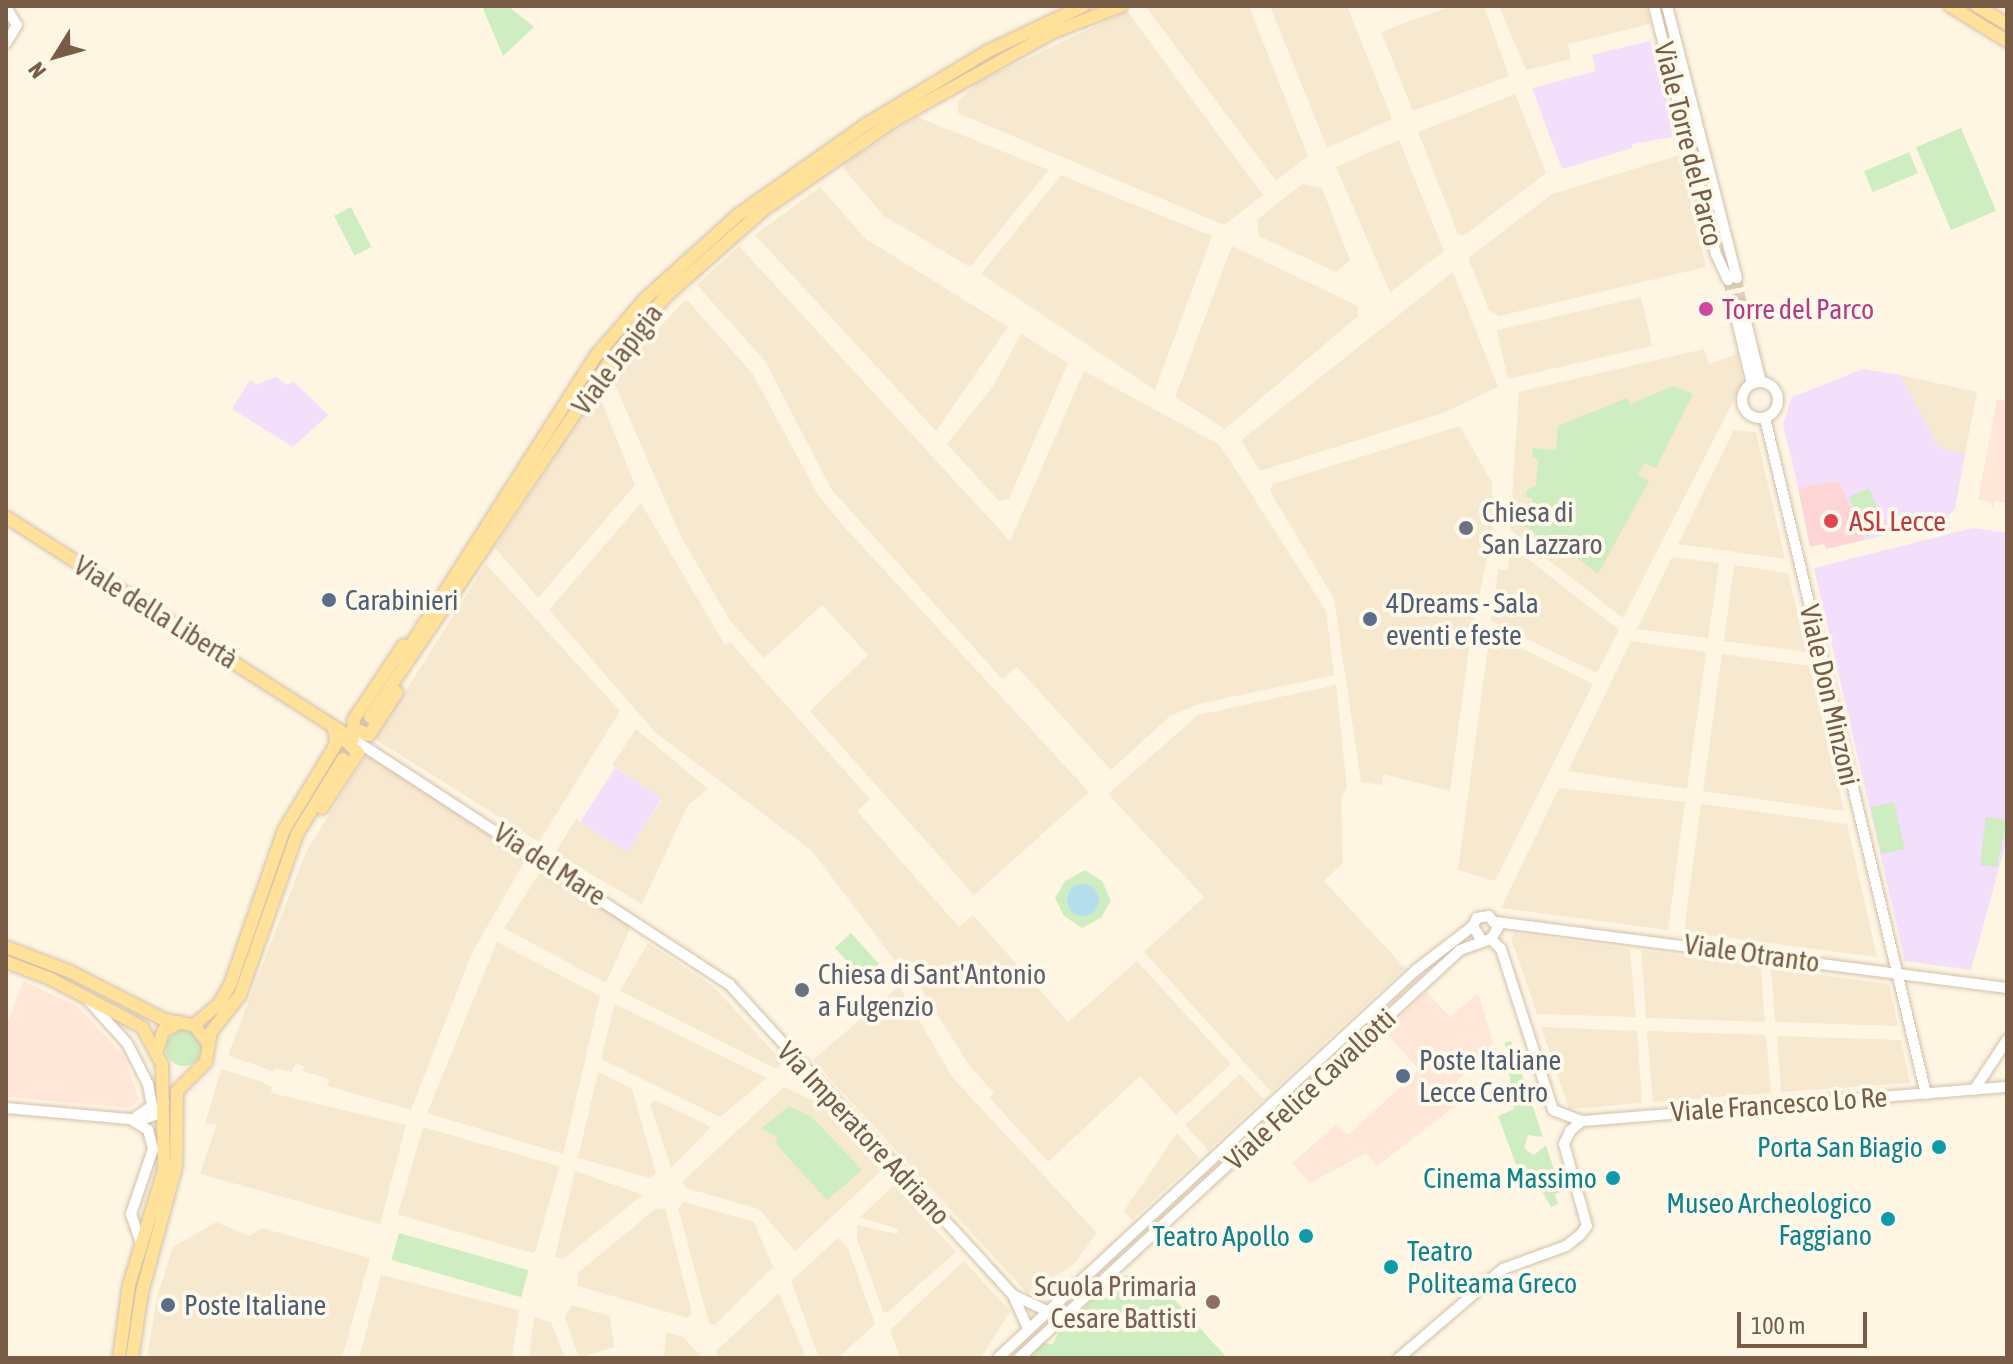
<!DOCTYPE html>
<meta charset="utf-8">
<style>
body{margin:0}
#map{position:relative;width:2013px;height:1364px;overflow:hidden;background:#fef6e3;font-family:"Asap Condensed",sans-serif}
div>[style]{position:absolute}
.residential>*{inset:0;background:#f7e8d0;transform-origin:0 0}
.commercial>*{inset:0;background:#ffe6d6}
.education>*{inset:0;background:#f3dffb;transform-origin:0 0}
.medical>*{inset:0;background:#fdd5d6}
.green>*{inset:0;background:#ceedc0;transform-origin:0 0}
.round{border-radius:50%}
.water>*{inset:0;background:#b5deea}
.minor-tunnel>*{height:10px;margin-top:-5px;transform-origin:0;background:repeating-linear-gradient(90deg,#ddd0bc 0 10px,transparent 0 15px)}
.major-tunnel>*{height:12px;margin-top:-6px;transform-origin:0;background:repeating-linear-gradient(90deg,#ddd0bc 0 12px,transparent 0 18px)}
.roads{filter:drop-shadow(0 0 2px #d3c0aa) drop-shadow(0 0 2px #d3c0aa)}
.minor>*{height:10px;margin:-5px;padding:0 5px;transform-origin:5px;border-radius:5px;background:#fff}
.minor>.ring{margin:-5px;padding:0;box-sizing:content-box;background:none;border:10px solid #fff;border-radius:50%}
.major>*{height:12px;margin:-6px;padding:0 6px;transform-origin:6px;border-radius:6px;background:#ffe199}
.dots>*{width:22px;height:22px;translate:-50% -50%;box-sizing:border-box;border:4px solid #fff9eb;border-radius:50%}
span{translate:-50% -50%;white-space:nowrap;text-align:center;line-height:1.15;-webkit-text-stroke:8px #fff9eb;paint-order:stroke}
.street-label{font-size:28px;color:#795c46}
.hotel-label{font-size:28px;color:#b23c85}
.left{translate:0 -50%;text-align:left}
.worship-label{font-size:28px;color:#5b616d}
.health-label{font-size:28px;color:#be3a42}
.service-label{font-size:28px;color:#4e5e75}
.culture-label{font-size:28px;color:#0d838f}
.right{translate:-100% -50%;text-align:right}
.education-label{font-size:28px;color:#785e54}
.frame{position:absolute;inset:0;border:8px solid #795c46;pointer-events:none}
.north{position:absolute;left:16px;top:16px;width:80px;height:80px;-webkit-text-stroke:6px #fff9eb;paint-order:stroke;rotate:233deg;font-size:22px;font-weight:700;line-height:32px;text-align:center;color:#795c46}
.north::after{content:'';display:block;margin:auto;width:28px;height:36px;background:#795c46;clip-path:polygon(50% 0,100% 100%,50% 72%,0 100%)}
.scale{position:absolute;left:1737px;top:1312px;width:130px;height:36px;box-sizing:border-box;border:4px solid #795c46;border-top:0;padding-left:10px;font-size:24px;line-height:28px;white-space:nowrap;color:#795c46;-webkit-text-stroke:6px #fff9eb;paint-order:stroke}
</style>
<div id="map">
<div class="residential">
<i style="clip-path:polygon(1249px 6px,1308px 156px,1276px 181px,1146px 7px)"></i>
<i style="clip-path:polygon(1270px 6px,1347px 6px,1392px 119px,1327px 148px)"></i>
<i style="clip-path:polygon(1451px 6px,1484px 6px,1509px 76px,1413px 111px,1381px 32px)"></i>
<i style="clip-path:polygon(1499px 6px,1646px 6px,1650px 24px,1568px 44px,1571px 59px,1526px 70px)"></i>
<i style="clip-path:polygon(1127px 11px,1263px 195px,1224px 225px,958px 113px,958px 101px,980px 81px)"></i>
<i style="clip-path:polygon(1515px 94px,1546px 173px,1465px 235px,1458px 234px,1418px 132px)"></i>
<i style="clip-path:polygon(917px 117px,1049px 170px,970px 267px,884px 216px,844px 169px,845px 163px)"></i>
<i style="clip-path:polygon(1399px 140px,1444px 251px,1390px 292px,1336px 167px)"></i>
<i style="clip-path:polygon(1680px 155px,1706px 267px,1499px 316px,1489px 310px,1468px 258px,1552px 194px)"></i>
<i style="clip-path:polygon(1061px 175px,1212px 236px,1155px 390px,981px 274px)"></i>
<i style="clip-path:polygon(1302px 184px,1322px 188px,1350px 260px,1336px 272px,1259px 236px,1257px 220px)"></i>
<i style="clip-path:polygon(820px 187px,866px 239px,1008px 327px,936px 431px,755px 235px)"></i>
<i style="clip-path:polygon(739px 246px,1010px 541px,1084px 371px,1220px 445px,1326px 611px,1334px 675px,1199px 704px,1170px 716px,1111px 770px,1017px 667px,1002px 679px,831px 489px,765px 361px,697px 285px)"></i>
<i style="clip-path:polygon(1232px 246px,1358px 306px,1358px 316px,1225px 429px,1175px 397px)"></i>
<i style="clip-path:polygon(1453px 272px,1498px 387px,1443px 413px,1260px 471px,1241px 440px)"></i>
<i style="left:1641px;top:297px;width:50px;height:148px;rotate:77deg"></i>
<i style="clip-path:polygon(686px 299px,753px 374px,817px 493px,839px 521px,1089px 792px,974px 895px,810px 711px,868px 655px,822px 605px,764px 658px,731px 622px,681px 537px,612px 378px)"></i>
<i style="clip-path:polygon(1021px 334px,1068px 363px,1009px 499px,999px 501px,947px 444px,993px 386px)"></i>
<i style="clip-path:polygon(1704px 349px,1709px 364px,1737px 354px,1743px 382px,1623px 618px,1510px 530px,1519px 392px)"></i>
<i style="clip-path:polygon(1900px 375px,1977px 392px,1965px 454px,1939px 449px)"></i>
<i style="clip-path:polygon(592px 400px,602px 402px,635px 485px,538px 598px,495px 548px)"></i>
<i style="clip-path:polygon(1460px 426px,1492px 483px,1493px 530px,1471px 635px,1450px 791px,1383px 774px,1382px 785px,1361px 782px,1334px 599px,1270px 491px,1273px 484px)"></i>
<i style="clip-path:polygon(1734px 430px,1756px 432px,1785px 559px,1678px 544px)"></i>
<i style="clip-path:polygon(641px 503px,725px 645px,730px 642px,870px 799px,857px 811px,959px 927px,973px 915px,1068px 1022px,1137px 961px,1231px 1064px,1176px 1115px,1140px 1076px,1048px 1162px,990px 1098px,994px 1093px,969px 1065px,901px 957px,895px 961px,812px 851px,655px 732px,549px 610px)"></i>
<i style="clip-path:polygon(1511px 546px,1619px 630px,1597px 673px,1491px 621px,1498px 570px,1508px 570px)"></i>
<i style="clip-path:polygon(1672px 557px,1719px 563px,1708px 638px,1637px 629px)"></i>
<i style="clip-path:polygon(486px 564px,620px 711px,539px 842px,375px 739px)"></i>
<i style="clip-path:polygon(1734px 565px,1788px 573px,1807px 652px,1724px 641px)"></i>
<i style="clip-path:polygon(1490px 632px,1593px 684px,1495px 881px,1458px 870px)"></i>
<i style="clip-path:polygon(1631px 641px,1706px 652px,1687px 789px,1568px 771px)"></i>
<i style="clip-path:polygon(1722px 654px,1810px 666px,1844px 811px,1703px 791px)"></i>
<i style="clip-path:polygon(1336px 685px,1347px 788px,1341px 798px,1343px 863px,1324px 881px,1405px 968px,1271px 1092px,1144px 952px,1204px 897px,1108px 794px,1198px 715px)"></i>
<i style="clip-path:polygon(636px 729px,708px 789px,688px 805px,642px 904px,555px 853px,576px 819px,627px 852px,662px 800px,612px 765px)"></i>
<i style="clip-path:polygon(367px 754px,527px 857px,471px 955px,411px 1110px,328px 1086px,329px 1079px,303px 1071px,304px 1066px,296px 1063px,292px 1072px,276px 1068px,274px 1072px,228px 1055px,306px 852px)"></i>
<i style="clip-path:polygon(1559px 788px,1685px 802px,1668px 930px,1501px 908px)"></i>
<i style="clip-path:polygon(1701px 804px,1847px 824px,1877px 957px,1684px 932px)"></i>
<i style="clip-path:polygon(542px 869px,631px 926px,606px 983px,504px 928px)"></i>
<i style="clip-path:polygon(1515px 933px,1630px 949px,1636px 1017px,1537px 1014px,1511px 938px)"></i>
<i style="clip-path:polygon(497px 942px,600px 996px,563px 1154px,427px 1113px)"></i>
<i style="clip-path:polygon(648px 943px,714px 987px,783px 1062px,776px 1069px,620px 991px)"></i>
<i style="clip-path:polygon(1641px 950px,1761px 967px,1765px 1022px,1646px 1018px)"></i>
<i style="clip-path:polygon(1771px 968px,1889px 984px,1898px 1026px,1775px 1022px)"></i>
<i style="clip-path:polygon(899px 986px,953px 1078px,1097px 1233px,1074px 1264px,1028px 1294px,813px 1060px)"></i>
<i style="clip-path:polygon(615px 1004px,728px 1059px,767px 1078px,720px 1117px,601px 1059px)"></i>
<i style="clip-path:polygon(1541px 1027px,1637px 1031px,1642px 1103px,1569px 1109px)"></i>
<i style="clip-path:polygon(1647px 1031px,1766px 1035px,1771px 1093px,1653px 1102px)"></i>
<i style="clip-path:polygon(1777px 1036px,1901px 1040px,1910px 1083px,1781px 1092px)"></i>
<i style="clip-path:polygon(221px 1069px,260px 1081px,272px 1087px,271px 1093px,406px 1125px,380px 1224px,200px 1174px,217px 1124px,205px 1124px)"></i>
<i style="clip-path:polygon(598px 1072px,632px 1089px,656px 1173px,650px 1178px,578px 1158px)"></i>
<i style="left:1240px;top:1074px;width:34px;height:75px;rotate:47deg"></i>
<i style="clip-path:polygon(784px 1087px,820px 1104px,881px 1171px,795px 1251px,759px 1209px,686px 1188px,682px 1182px)"></i>
<i style="clip-path:polygon(655px 1100px,711px 1127px,671px 1168px,650px 1104px)"></i>
<i style="left:423px;top:1127px;width:142px;height:91px;rotate:16deg"></i>
<i style="clip-path:polygon(1177px 1133px,1199px 1158px,1132px 1220px,1124px 1211px)"></i>
<i style="clip-path:polygon(575px 1171px,643px 1195px,563px 1259px,555px 1257px)"></i>
<i style="clip-path:polygon(894px 1185px,956px 1252px,888px 1312px,883px 1311px,857px 1239px,857px 1225px,897px 1234px,898px 1229px,860px 1217px)"></i>
<i style="clip-path:polygon(684px 1202px,754px 1222px,773px 1267px,715px 1325px,709px 1323px,678px 1208px)"></i>
<i style="clip-path:polygon(665px 1208px,692px 1313px,688px 1318px,578px 1286px,578px 1273px,655px 1209px)"></i>
<i style="clip-path:polygon(216px 1222px,249px 1236px,262px 1228px,370px 1258px,342px 1358px,147px 1358px,157px 1297px,173px 1247px)"></i>
<i style="clip-path:polygon(838px 1238px,848px 1248px,875px 1324px,838px 1358px,819px 1358px,791px 1281px)"></i>
<i style="clip-path:polygon(964px 1261px,1010px 1311px,981px 1358px,900px 1358px,890px 1330px)"></i>
<i style="clip-path:polygon(381px 1275px,519px 1310px,512px 1358px,359px 1358px)"></i>
<i style="clip-path:polygon(779px 1293px,806px 1358px,718px 1358px,716px 1351px)"></i>
<i style="clip-path:polygon(572px 1305px,610px 1316px,614px 1347px,579px 1358px,565px 1317px)"></i>
<i style="clip-path:polygon(534px 1317px,551px 1322px,565px 1358px,529px 1358px)"></i>
<i style="clip-path:polygon(666px 1332px,683px 1337px,703px 1358px,664px 1358px)"></i>
</div>
<div class="commercial">
<i style="clip-path:polygon(1997px 399px,2007px 401px,2007px 493px,2005px 503px,1994px 501px,1993px 509px,1990px 502px,1978px 500px)"></i>
<i style="clip-path:polygon(23px 981px,77px 1006px,123px 1055px,139px 1099px,130px 1108px,6px 1097px,6px 1028px)"></i>
<i style="clip-path:polygon(1427px 992px,1450px 1017px,1478px 993px,1493px 1043px,1451px 1088px,1458px 1104px,1377px 1166px,1366px 1153px,1310px 1183px,1292px 1163px,1337px 1124px,1348px 1135px,1419px 1070px,1385px 1031px)"></i>
</div>
<div class="education">
<i style="clip-path:polygon(1650px 41px,1677px 136px,1632px 144px,1633px 148px,1562px 169px,1532px 88px,1596px 71px,1592px 55px)"></i>
<i style="clip-path:polygon(1863px 369px,1900px 375px,1939px 448px,1965px 454px,1955px 509px,1943px 521px,1865px 540px,1839px 481px,1798px 488px,1783px 424px,1792px 397px)"></i>
<i style="clip-path:polygon(276px 377px,287px 385px,293px 381px,328px 415px,293px 447px,232px 409px,250px 380px,256px 385px)"></i>
<i style="clip-path:polygon(1973px 528px,2007px 533px,2007px 839px,1971px 970px,1905px 961px,1814px 568px)"></i>
<i style="left:615px;top:768px;width:56px;height:64px;rotate:33deg"></i>
</div>
<div class="medical">
<i style="clip-path:polygon(1839px 481px,1865px 540px,1826px 549px,1824px 544px,1810px 547px,1798px 488px)"></i>
</div>
<div class="green">
<i style="clip-path:polygon(482px 6px,508px 6px,534px 27px,503px 56px)"></i>
<i style="left:1961px;top:128px;width:90px;height:49px;rotate:67deg"></i>
<i style="left:1909px;top:152px;width:23px;height:49px;rotate:67deg"></i>
<i style="left:351px;top:207px;width:45px;height:19px;rotate:63deg"></i>
<i style="clip-path:polygon(1674px 386px,1693px 394px,1656px 468px,1644px 463px,1638px 475px,1649px 481px,1598px 574px,1550px 537px,1546px 542px,1522px 524px,1522px 518px,1534px 518px,1532px 498px,1527px 498px,1526px 491px,1536px 485px,1538px 459px,1532px 458px,1533px 448px,1556px 450px,1558px 426px,1627px 398px,1630px 404px)"></i>
<i style="left:1869px;top:488px;width:43px;height:22px;rotate:66deg"></i>
<i style="left:1894px;top:802px;width:48px;height:24px;rotate:77deg"></i>
<i style="clip-path:polygon(1986px 817px,2007px 820px,1997px 867px,1980px 865px)"></i>
<i style="clip-path:polygon(1085px 870px,1102px 881px,1111px 901px,1101px 918px,1082px 928px,1064px 916px,1055px 898px,1065px 881px)"></i>
<i style="left:851px;top:933px;width:42px;height:22px;rotate:48deg"></i>
<i class="round" style="left:166px;top:1030px;width:36px;height:36px"></i>
<i style="clip-path:polygon(1511px 1041px,1543px 1137px,1528px 1135px,1524px 1148px,1534px 1155px,1546px 1145px,1561px 1192px,1555px 1194px,1558px 1204px,1551px 1207px,1536px 1180px,1524px 1186px,1498px 1116px,1514px 1109px,1505px 1043px)"></i>
<i style="clip-path:polygon(789px 1106px,812px 1117px,862px 1170px,827px 1200px,775px 1143px,778px 1138px,762px 1128px)"></i>
<i style="left:399px;top:1233px;width:135px;height:28px;rotate:16deg"></i>
<i style="clip-path:polygon(1128px 1275px,1153px 1279px,1164px 1288px,1227px 1358px,1028px 1358px,1043px 1343px,1053px 1344px,1061px 1328px,1117px 1277px)"></i>
</div>
<div class="water">
<i class="round" style="left:1067px;top:884px;width:32px;height:32px"></i>
</div>
<div class="minor-tunnel">
<i style="left:1737px;top:278px;width:28px;rotate:80deg"></i>
<i style="left:1728px;top:280px;width:29px;rotate:78deg"></i>
</div>
<div class="major-tunnel">
<i style="left:339px;top:756px;width:49px;rotate:-56.6deg"></i>
</div>
<div class="roads">
<div class="minor">
<i style="left:1654px;top:6px;width:256px;rotate:76deg"></i>
<i style="left:1716px;top:254px;width:29px;rotate:65deg"></i>
<i style="left:1667px;top:6px;width:281px;rotate:75.6deg"></i>
<i style="left:6px;top:7px;width:21px;rotate:59deg"></i>
<i style="left:17px;top:25px;width:21px;rotate:121deg"></i>
<i style="left:1742px;top:306px;width:78px;rotate:76deg"></i>
<i style="left:1734px;top:308px;width:78px;rotate:76.7deg"></i>
<i class="ring" style="left:1742px;top:382px;width:26px;height:26px"></i>
<i style="left:1765px;top:418px;width:695px;rotate:76.6deg"></i>
<i style="left:353px;top:739px;width:450px;rotate:33.1deg"></i>
<i style="left:730px;top:985px;width:420px;rotate:47.6deg"></i>
<i style="left:1013px;top:1295px;width:37px;rotate:66deg"></i>
<i style="left:1496px;top:922px;width:515px;rotate:7.36deg"></i>
<i style="left:1491px;top:939px;width:14px;rotate:45deg"></i>
<i style="left:1501px;top:949px;width:169px;rotate:72.1deg"></i>
<i style="left:1553px;top:1110px;width:31px;rotate:21deg"></i>
<i style="left:89px;top:1001px;width:57px;rotate:47.9deg"></i>
<i style="left:127px;top:1043px;width:46px;rotate:62.9deg"></i>
<i style="left:148px;top:1084px;width:22px;rotate:80deg"></i>
<i style="left:152px;top:1106px;width:18px;rotate:146deg"></i>
<i style="left:1974px;top:1090px;width:60px;rotate:-56.6deg"></i>
<i style="left:6px;top:1108px;width:135px;rotate:5.1deg"></i>
<i style="left:140px;top:1120px;width:16px;rotate:-18deg"></i>
<i style="left:155px;top:1115px;width:15px;rotate:-53deg"></i>
<i style="left:132px;top:1120px;width:19px;rotate:32deg"></i>
<i style="left:148px;top:1130px;width:20px;rotate:75deg"></i>
<i style="left:153px;top:1149px;width:69px;rotate:108.7deg"></i>
<i style="left:131px;top:1214px;width:34px;rotate:71deg"></i>
<i style="left:1015px;top:1296px;width:35px;rotate:25deg"></i>
<i style="left:998px;top:1358px;width:570px;rotate:-42.87deg"></i>
<i style="left:1416px;top:970px;width:72px;rotate:-37.7deg"></i>
<i style="left:1019px;top:1358px;width:601px;rotate:-42.77deg"></i>
<i style="left:1460px;top:950px;width:33px;rotate:-20deg"></i>
<i style="left:1491px;top:939px;width:13px;rotate:-58deg"></i>
<i style="left:1498px;top:928px;width:15px;rotate:-127deg"></i>
<i style="left:1489px;top:916px;width:12px;rotate:171deg"></i>
<i style="left:1477px;top:918px;width:9px;rotate:117deg"></i>
<i style="left:1473px;top:926px;width:17px;rotate:59deg"></i>
<i style="left:1399px;top:1358px;width:137px;rotate:-40.6deg"></i>
<i style="left:1503px;top:1269px;width:67px;rotate:-20.1deg"></i>
<i style="left:1566px;top:1246px;width:18px;rotate:-38deg"></i>
<i style="left:1580px;top:1235px;width:11px;rotate:-52deg"></i>
<i style="left:1587px;top:1226px;width:85px;rotate:-105.7deg"></i>
<i style="left:1564px;top:1144px;width:14px;rotate:-65deg"></i>
<i style="left:1570px;top:1131px;width:16px;rotate:-40deg"></i>
<i style="left:1582px;top:1121px;width:426px;rotate:-4.6deg"></i>
</div>
<div class="major">
<i style="left:1950px;top:6px;width:67px;rotate:31.6deg"></i>
<i style="left:1977px;top:6px;width:35px;rotate:31deg"></i>
<i style="left:6px;top:517px;width:412px;rotate:32.6deg"></i>
<i style="left:402px;top:659px;width:358px;rotate:-57.4deg"></i>
<i style="left:595px;top:357px;width:78px;rotate:-49.2deg"></i>
<i style="left:646px;top:298px;width:124px;rotate:-42.1deg"></i>
<i style="left:738px;top:215px;width:156px;rotate:-35.3deg"></i>
<i style="left:865px;top:125px;width:144px;rotate:-31deg"></i>
<i style="left:988px;top:51px;width:105px;rotate:-25.3deg"></i>
<i style="left:370px;top:717px;width:433px;rotate:-56deg"></i>
<i style="left:612px;top:358px;width:84px;rotate:-48.9deg"></i>
<i style="left:667px;top:295px;width:128px;rotate:-41.5deg"></i>
<i style="left:763px;top:210px;width:160px;rotate:-34.3deg"></i>
<i style="left:895px;top:120px;width:179px;rotate:-29.1deg"></i>
<i style="left:1051px;top:33px;width:75px;rotate:-21.1deg"></i>
<i style="left:354px;top:719px;width:9px;rotate:96deg"></i>
<i style="left:353px;top:728px;width:17px;rotate:24deg"></i>
<i style="left:369px;top:735px;width:51px;rotate:-56.9deg"></i>
<i style="left:354px;top:719px;width:89px;rotate:-56deg"></i>
<i style="left:322px;top:808px;width:66px;rotate:-56.8deg"></i>
<i style="left:358px;top:753px;width:18px;rotate:-135deg"></i>
<i style="left:6px;top:947px;width:70px;rotate:21deg"></i>
<i style="left:71px;top:972px;width:106px;rotate:27.1deg"></i>
<i style="left:165px;top:1020px;width:29px;rotate:10deg"></i>
<i style="left:194px;top:1025px;width:24px;rotate:52deg"></i>
<i style="left:6px;top:962px;width:46px;rotate:20.4deg"></i>
<i style="left:49px;top:978px;width:105px;rotate:27.8deg"></i>
<i style="left:142px;top:1027px;width:42px;rotate:61.6deg"></i>
<i style="left:162px;top:1064px;width:106px;rotate:88.9deg"></i>
<i style="left:164px;top:1170px;width:120px;rotate:106.9deg"></i>
<i style="left:129px;top:1285px;width:74px;rotate:97.8deg"></i>
<i style="left:194px;top:1025px;width:31px;rotate:-40deg"></i>
<i style="left:218px;top:1005px;width:23px;rotate:-59deg"></i>
<i style="left:230px;top:985px;width:164px;rotate:-70.8deg"></i>
<i style="left:284px;top:830px;width:100px;rotate:-58.8deg"></i>
<i style="left:336px;top:744px;width:17px;rotate:-97deg"></i>
<i style="left:157px;top:1051px;width:21px;rotate:-73deg"></i>
<i style="left:163px;top:1031px;width:19px;rotate:-28deg"></i>
<i style="left:132px;top:1358px;width:67px;rotate:-81.4deg"></i>
<i style="left:142px;top:1292px;width:130px;rotate:-74.8deg"></i>
<i style="left:176px;top:1167px;width:76px;rotate:-89.2deg"></i>
<i style="left:177px;top:1091px;width:41px;rotate:-45deg"></i>
<i style="left:206px;top:1062px;width:30px;rotate:-81deg"></i>
<i style="left:211px;top:1032px;width:47px;rotate:-51.9deg"></i>
<i style="left:240px;top:995px;width:171px;rotate:-70.5deg"></i>
<i style="left:297px;top:834px;width:88px;rotate:-58.5deg"></i>
</div>
</div>
<div class="dots">
<i style="left:1706px;top:309px;background:#d1479c"></i>
<i style="left:1831px;top:521px;background:#e0444e"></i>
<i style="left:1466px;top:528px;background:#6b7280"></i>
<i style="left:329px;top:600px;background:#5c6f8a"></i>
<i style="left:1370px;top:619px;background:#5c6f8a"></i>
<i style="left:802px;top:990px;background:#6b7280"></i>
<i style="left:1403px;top:1076px;background:#5c6f8a"></i>
<i style="left:1939px;top:1147px;background:#0f9aa8"></i>
<i style="left:1613px;top:1178px;background:#0f9aa8"></i>
<i style="left:1888px;top:1219px;background:#0f9aa8"></i>
<i style="left:1306px;top:1236px;background:#0f9aa8"></i>
<i style="left:1391px;top:1267px;background:#0f9aa8"></i>
<i style="left:1213px;top:1302px;background:#8d6e63"></i>
<i style="left:168px;top:1305px;background:#5c6f8a"></i>
</div>
<div class="street-label">
<span style="left:1689px;top:144px;rotate:76deg">Viale Torre del Parco</span>
<span style="left:617px;top:359px;rotate:-53deg">Viale Japigia</span>
<span style="left:156px;top:612px;rotate:32deg">Viale della Libertà</span>
<span style="left:1830px;top:695px;rotate:77deg">Viale Don Minzoni</span>
<span style="left:550px;top:864px;rotate:33deg">Via del Mare</span>
<span style="left:1752px;top:953px;rotate:8deg">Viale Otranto</span>
<span style="left:1310px;top:1089px;rotate:-43deg">Viale Felice Cavallotti</span>
<span style="left:1779px;top:1104px;rotate:-4deg">Viale Francesco Lo Re</span>
<span style="left:864px;top:1133px;rotate:47deg">Via Imperatore Adriano</span>
</div>
<div class="hotel-label">
<span class="left" style="left:1722px;top:309px">Torre del Parco</span>
</div>
<div class="worship-label">
<span class="left" style="left:1482px;top:528px">Chiesa di<br>San Lazzaro</span>
<span class="left" style="left:818px;top:990px">Chiesa di Sant'Antonio<br>a Fulgenzio</span>
</div>
<div class="health-label">
<span class="left" style="left:1849px;top:521px">ASL Lecce</span>
</div>
<div class="service-label">
<span class="left" style="left:345px;top:600px">Carabinieri</span>
<span class="left" style="left:1386px;top:619px">4Dreams - Sala<br>eventi e feste</span>
<span class="left" style="left:1419px;top:1076px">Poste Italiane<br>Lecce Centro</span>
<span class="left" style="left:184px;top:1305px">Poste Italiane</span>
</div>
<div class="culture-label">
<span class="right" style="left:1923px;top:1147px">Porta San Biagio</span>
<span class="right" style="left:1597px;top:1178px">Cinema Massimo</span>
<span class="right" style="left:1872px;top:1219px">Museo Archeologico<br>Faggiano</span>
<span class="right" style="left:1290px;top:1236px">Teatro Apollo</span>
<span class="left" style="left:1407px;top:1267px">Teatro<br>Politeama Greco</span>
</div>
<div class="education-label">
<span class="right" style="left:1197px;top:1302px">Scuola Primaria<br>Cesare Battisti</span>
</div>
<div class="frame"></div>
<div class="north">N</div>
<div class="scale">100 m</div>
</div>
